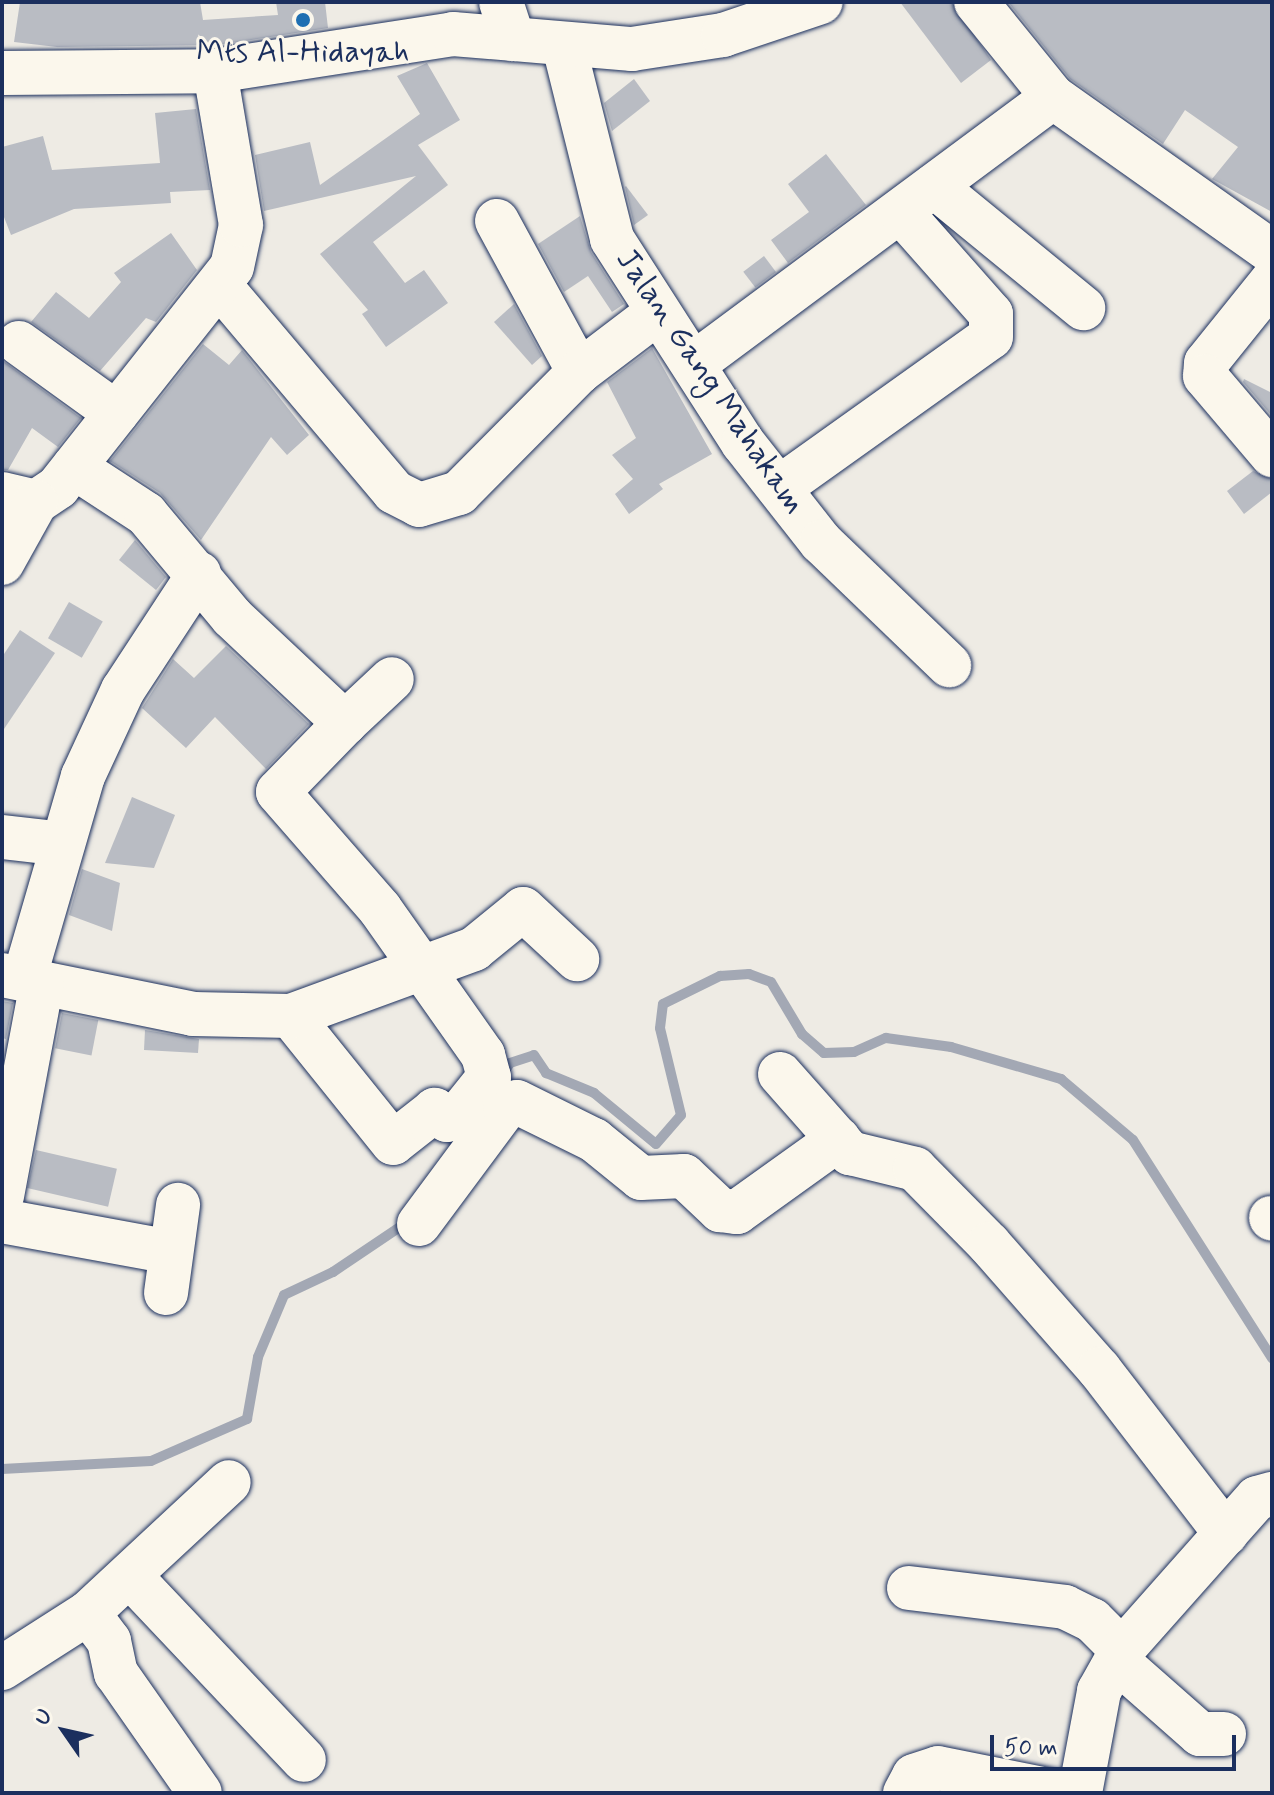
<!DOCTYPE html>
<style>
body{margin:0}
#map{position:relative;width:1274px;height:1795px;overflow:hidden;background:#eeebe4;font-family:Mynerve,sans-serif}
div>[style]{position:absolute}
.stream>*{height:10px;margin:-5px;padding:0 5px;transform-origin:5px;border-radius:5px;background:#a3a8b4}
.building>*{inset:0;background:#b9bcc3;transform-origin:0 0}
.roads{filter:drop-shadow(0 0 2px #1b2f5e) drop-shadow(0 0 2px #1b2f5e)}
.minor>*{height:44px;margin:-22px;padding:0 22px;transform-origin:22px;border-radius:22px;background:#fbf7ec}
.major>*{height:44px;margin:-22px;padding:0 22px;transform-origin:22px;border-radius:22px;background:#fbf7ec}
.dots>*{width:22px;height:22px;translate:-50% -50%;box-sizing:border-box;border:4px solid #fbf7ec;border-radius:50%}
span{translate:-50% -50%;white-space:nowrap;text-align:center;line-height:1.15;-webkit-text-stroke:6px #fbf7ec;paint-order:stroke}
.poi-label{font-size:32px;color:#1b2f5e}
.street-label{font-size:32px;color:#1b2f5e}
.frame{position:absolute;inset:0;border:4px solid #1b2f5e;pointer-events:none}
.north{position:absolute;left:24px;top:1691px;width:80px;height:80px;-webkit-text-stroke:6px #fbf7ec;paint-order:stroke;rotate:304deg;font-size:22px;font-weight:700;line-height:32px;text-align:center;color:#1b2f5e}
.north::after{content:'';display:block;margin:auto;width:28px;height:36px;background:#1b2f5e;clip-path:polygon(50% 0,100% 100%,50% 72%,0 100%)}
.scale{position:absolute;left:990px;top:1735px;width:246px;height:36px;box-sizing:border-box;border:4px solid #1b2f5e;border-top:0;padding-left:10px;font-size:24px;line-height:28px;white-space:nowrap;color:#1b2f5e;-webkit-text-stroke:6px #fbf7ec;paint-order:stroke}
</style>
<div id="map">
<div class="stream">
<i style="left:501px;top:1076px;width:16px;rotate:-55deg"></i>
<i style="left:510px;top:1063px;width:25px;rotate:-18deg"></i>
<i style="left:534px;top:1055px;width:22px;rotate:56deg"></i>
<i style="left:546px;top:1073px;width:52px;rotate:22.6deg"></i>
<i style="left:594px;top:1093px;width:80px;rotate:39.4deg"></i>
<i style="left:656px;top:1144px;width:38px;rotate:-49deg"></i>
<i style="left:681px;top:1115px;width:89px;rotate:-103.6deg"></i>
<i style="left:660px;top:1028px;width:24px;rotate:-83deg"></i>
<i style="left:663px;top:1004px;width:64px;rotate:-26.2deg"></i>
<i style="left:720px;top:976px;width:29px;rotate:-4deg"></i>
<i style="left:749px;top:974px;width:23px;rotate:20deg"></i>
<i style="left:771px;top:982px;width:61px;rotate:59.2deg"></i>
<i style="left:802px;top:1034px;width:29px;rotate:41deg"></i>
<i style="left:824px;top:1053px;width:30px;rotate:-2deg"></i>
<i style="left:854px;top:1052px;width:35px;rotate:-24deg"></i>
<i style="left:886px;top:1038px;width:66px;rotate:7.9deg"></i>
<i style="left:951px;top:1047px;width:115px;rotate:16.2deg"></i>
<i style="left:1061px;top:1079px;width:94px;rotate:40.3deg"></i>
<i style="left:1133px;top:1140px;width:259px;rotate:57.5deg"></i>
<i style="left:2px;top:1469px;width:149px;rotate:-3.1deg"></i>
<i style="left:151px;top:1461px;width:105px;rotate:-23.6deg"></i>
<i style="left:247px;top:1419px;width:63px;rotate:-79.9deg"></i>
<i style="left:258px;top:1357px;width:67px;rotate:-67.2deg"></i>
<i style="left:284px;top:1295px;width:54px;rotate:-25.1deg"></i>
<i style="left:333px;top:1272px;width:92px;rotate:-33.9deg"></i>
</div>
<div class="building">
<i style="clip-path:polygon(20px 2px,200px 2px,203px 20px,278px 15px,276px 2px,325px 2px,328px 28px,218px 45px,57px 47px,14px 42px)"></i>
<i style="clip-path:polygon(900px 2px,952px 2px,991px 60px,961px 83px)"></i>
<i style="clip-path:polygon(1008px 2px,1272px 2px,1272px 212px,1212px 179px,1238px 147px,1185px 110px,1163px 144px,1070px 79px)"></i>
<i style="clip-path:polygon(427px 63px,460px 120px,418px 145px,448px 185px,373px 242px,405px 283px,424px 270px,448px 303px,386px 347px,362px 314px,368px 310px,320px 254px,416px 176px,264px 211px,255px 155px,310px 142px,320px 185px,420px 114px,397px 76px)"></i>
<i style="clip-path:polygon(634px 79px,650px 101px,612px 131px,604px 103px)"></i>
<i style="clip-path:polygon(196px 109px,210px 190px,170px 192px,171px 203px,74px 209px,11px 235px,2px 212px,2px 147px,43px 136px,52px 170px,160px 163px,155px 113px)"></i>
<i style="clip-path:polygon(826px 154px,866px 205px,788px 263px,771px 240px,809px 212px,788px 184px)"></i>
<i style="clip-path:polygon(626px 186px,648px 215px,634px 225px,625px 187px)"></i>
<i style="clip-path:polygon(580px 216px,591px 252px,624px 304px,612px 312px,588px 276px,564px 292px,538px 244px)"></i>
<i style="clip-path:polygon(171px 233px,197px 270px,156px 322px,146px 318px,100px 371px,31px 322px,56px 292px,89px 318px,121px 282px,114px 273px)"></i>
<i style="left:764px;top:256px;width:20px;height:26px;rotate:53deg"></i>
<i style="clip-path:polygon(514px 304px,542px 356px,532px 365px,494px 322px)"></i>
<i style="clip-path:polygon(203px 344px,229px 365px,242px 350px,309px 435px,287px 455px,271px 437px,201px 540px,160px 493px,110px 461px)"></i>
<i style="clip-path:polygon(652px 348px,712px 454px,659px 484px,663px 489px,629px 514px,615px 494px,633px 479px,612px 455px,636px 438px,607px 382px)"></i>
<i style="clip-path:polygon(3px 361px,81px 418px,58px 447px,32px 428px,8px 470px,2px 470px)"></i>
<i style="clip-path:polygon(1244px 379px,1272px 393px,1272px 416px,1243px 382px)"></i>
<i style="clip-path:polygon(1253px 471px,1272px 479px,1272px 492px,1244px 514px,1227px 491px)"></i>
<i style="clip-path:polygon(135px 540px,166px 577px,156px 590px,119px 560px)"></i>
<i style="left:69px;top:602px;width:39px;height:42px;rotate:30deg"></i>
<i style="clip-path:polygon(20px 630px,55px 653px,2px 732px,2px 657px)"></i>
<i style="clip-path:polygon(226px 646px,309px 724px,266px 769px,215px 717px,186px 748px,142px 708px,173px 659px,194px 678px)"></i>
<i style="clip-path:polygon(132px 797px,175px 815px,154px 868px,105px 863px)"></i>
<i style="clip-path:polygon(82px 869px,120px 883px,112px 931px,69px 915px)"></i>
<i style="clip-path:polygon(2px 1001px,13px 1003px,6px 1039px,2px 1038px)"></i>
<i style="left:62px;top:1013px;width:37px;height:36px;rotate:11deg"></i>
<i style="clip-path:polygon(145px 1030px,199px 1039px,198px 1053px,144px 1050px)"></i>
<i style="left:36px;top:1150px;width:83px;height:39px;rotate:13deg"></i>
</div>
<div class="roads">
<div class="minor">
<i style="left:501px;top:2px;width:39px;rotate:72deg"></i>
<i style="left:976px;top:2px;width:122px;rotate:51deg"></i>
<i style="left:1053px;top:97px;width:268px;rotate:35.3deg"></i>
<i style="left:564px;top:46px;width:199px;rotate:76deg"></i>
<i style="left:612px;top:239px;width:242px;rotate:57.3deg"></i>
<i style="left:743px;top:443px;width:126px;rotate:51.8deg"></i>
<i style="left:821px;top:542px;width:178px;rotate:43.9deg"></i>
<i style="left:934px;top:186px;width:193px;rotate:39.3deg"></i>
<i style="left:497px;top:221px;width:172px;rotate:61.5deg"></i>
<i style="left:1272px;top:281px;width:105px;rotate:128.8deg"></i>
<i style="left:1206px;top:363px;width:13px;rotate:94deg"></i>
<i style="left:1205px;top:376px;width:104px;rotate:49.7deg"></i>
<i style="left:221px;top:287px;width:268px;rotate:49.8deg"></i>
<i style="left:394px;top:492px;width:28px;rotate:27deg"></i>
<i style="left:419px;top:505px;width:42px;rotate:-16.7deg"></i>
<i style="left:459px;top:493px;width:170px;rotate:-45.2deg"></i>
<i style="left:579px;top:372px;width:99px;rotate:-37.2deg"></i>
<i style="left:19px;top:343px;width:120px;rotate:35.8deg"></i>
<i style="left:695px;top:363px;width:446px;rotate:-36.6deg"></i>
<i style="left:74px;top:467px;width:86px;rotate:33.1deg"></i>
<i style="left:146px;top:514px;width:134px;rotate:50.1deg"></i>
<i style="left:232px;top:617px;width:155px;rotate:43.2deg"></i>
<i style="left:345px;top:723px;width:96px;rotate:134.2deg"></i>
<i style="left:278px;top:792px;width:155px;rotate:48.9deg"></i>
<i style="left:380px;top:909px;width:179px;rotate:54.8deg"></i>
<i style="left:483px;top:1055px;width:23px;rotate:75deg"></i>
<i style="left:489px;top:1077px;width:45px;rotate:128.7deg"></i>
<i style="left:461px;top:1112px;width:16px;rotate:150deg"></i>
<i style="left:447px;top:1120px;width:16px;rotate:-140deg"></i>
<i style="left:435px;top:1110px;width:53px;rotate:141.8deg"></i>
<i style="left:393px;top:1143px;width:163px;rotate:-128.8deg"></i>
<i style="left:779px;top:488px;width:260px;rotate:-35.5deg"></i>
<i style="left:991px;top:337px;width:23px;rotate:-90deg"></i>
<i style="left:991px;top:314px;width:137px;rotate:-131.5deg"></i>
<i style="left:2px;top:494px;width:35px;rotate:13deg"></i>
<i style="left:36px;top:502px;width:27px;rotate:-34deg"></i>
<i style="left:58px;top:487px;width:280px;rotate:-51.7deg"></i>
<i style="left:232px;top:267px;width:43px;rotate:-77.9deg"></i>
<i style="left:241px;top:225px;width:156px;rotate:-99.6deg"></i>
<i style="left:2px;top:563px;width:70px;rotate:-60.9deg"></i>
<i style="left:345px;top:723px;width:64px;rotate:-43.1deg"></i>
<i style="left:2px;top:837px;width:61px;rotate:6.5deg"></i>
<i style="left:2px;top:975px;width:195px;rotate:11.5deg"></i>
<i style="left:193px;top:1014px;width:98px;rotate:1.2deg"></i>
<i style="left:291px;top:1016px;width:195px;rotate:-20.1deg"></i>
<i style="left:474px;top:949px;width:63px;rotate:-39.2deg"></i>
<i style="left:523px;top:909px;width:74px;rotate:42.8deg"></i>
<i style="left:24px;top:979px;width:211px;rotate:-73.8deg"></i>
<i style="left:83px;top:776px;width:95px;rotate:-65.1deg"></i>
<i style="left:123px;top:690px;width:139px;rotate:-56.8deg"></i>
<i style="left:780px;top:1074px;width:106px;rotate:48.5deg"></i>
<i style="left:850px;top:1153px;width:67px;rotate:13.8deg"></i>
<i style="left:915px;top:1169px;width:105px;rotate:45.4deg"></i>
<i style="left:989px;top:1244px;width:167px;rotate:48.7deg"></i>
<i style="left:1099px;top:1369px;width:208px;rotate:52.4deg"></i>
<i style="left:2px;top:1196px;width:217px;rotate:-79.4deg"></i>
<i style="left:1271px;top:1218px;width:1px;rotate:45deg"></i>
<i style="left:2px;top:1221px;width:167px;rotate:10.4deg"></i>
<i style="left:419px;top:1224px;width:144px;rotate:-53.4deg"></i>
<i style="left:505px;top:1108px;width:13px;rotate:-27deg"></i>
<i style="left:517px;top:1102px;width:86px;rotate:26.3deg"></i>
<i style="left:594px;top:1140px;width:60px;rotate:39deg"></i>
<i style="left:641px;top:1178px;width:43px;rotate:-2.7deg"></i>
<i style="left:684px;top:1176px;width:50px;rotate:43.4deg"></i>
<i style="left:720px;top:1210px;width:17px;rotate:7deg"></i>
<i style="left:737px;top:1212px;width:125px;rotate:-35.6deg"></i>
<i style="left:166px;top:1293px;width:89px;rotate:-82.2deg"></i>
<i style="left:130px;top:1576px;width:253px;rotate:46.6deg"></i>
<i style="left:909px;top:1588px;width:157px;rotate:6.9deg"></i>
<i style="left:1065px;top:1607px;width:30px;rotate:26deg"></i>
<i style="left:1092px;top:1620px;width:42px;rotate:45deg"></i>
<i style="left:88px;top:1613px;width:35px;rotate:53deg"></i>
<i style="left:109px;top:1641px;width:33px;rotate:78deg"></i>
<i style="left:116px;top:1673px;width:146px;rotate:55deg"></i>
<i style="left:1116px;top:1660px;width:112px;rotate:41.4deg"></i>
<i style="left:1200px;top:1734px;width:24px"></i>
<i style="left:2px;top:1668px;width:102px;rotate:-32.6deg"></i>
<i style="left:88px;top:1613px;width:192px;rotate:-42.9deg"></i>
<i style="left:905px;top:1793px;width:19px;rotate:-62deg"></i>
<i style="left:914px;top:1776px;width:25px;rotate:-18deg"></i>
<i style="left:938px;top:1768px;width:126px;rotate:11.4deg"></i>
<i style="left:1080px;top:1793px;width:104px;rotate:-79.4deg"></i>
<i style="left:1099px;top:1691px;width:47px;rotate:-60.7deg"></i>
<i style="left:1122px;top:1650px;width:203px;rotate:-48.4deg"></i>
<i style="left:1257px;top:1498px;width:16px;rotate:-15deg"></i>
</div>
<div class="major">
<i style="left:2px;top:73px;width:213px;rotate:-0.5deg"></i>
<i style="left:215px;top:71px;width:241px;rotate:-8.8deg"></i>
<i style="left:453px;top:34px;width:180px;rotate:4.8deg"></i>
<i style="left:632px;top:49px;width:92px;rotate:-8.7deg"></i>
<i style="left:723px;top:35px;width:103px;rotate:-18.6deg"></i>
</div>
</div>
<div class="dots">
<i style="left:303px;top:20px;background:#1f6fb2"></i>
</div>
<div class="poi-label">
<span style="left:303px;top:52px">Mts Al-Hidayah</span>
</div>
<div class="street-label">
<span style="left:710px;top:382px;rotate:56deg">Jalan Gang Mahakam</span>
</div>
<div class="frame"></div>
<div class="north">U</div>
<div class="scale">50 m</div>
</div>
